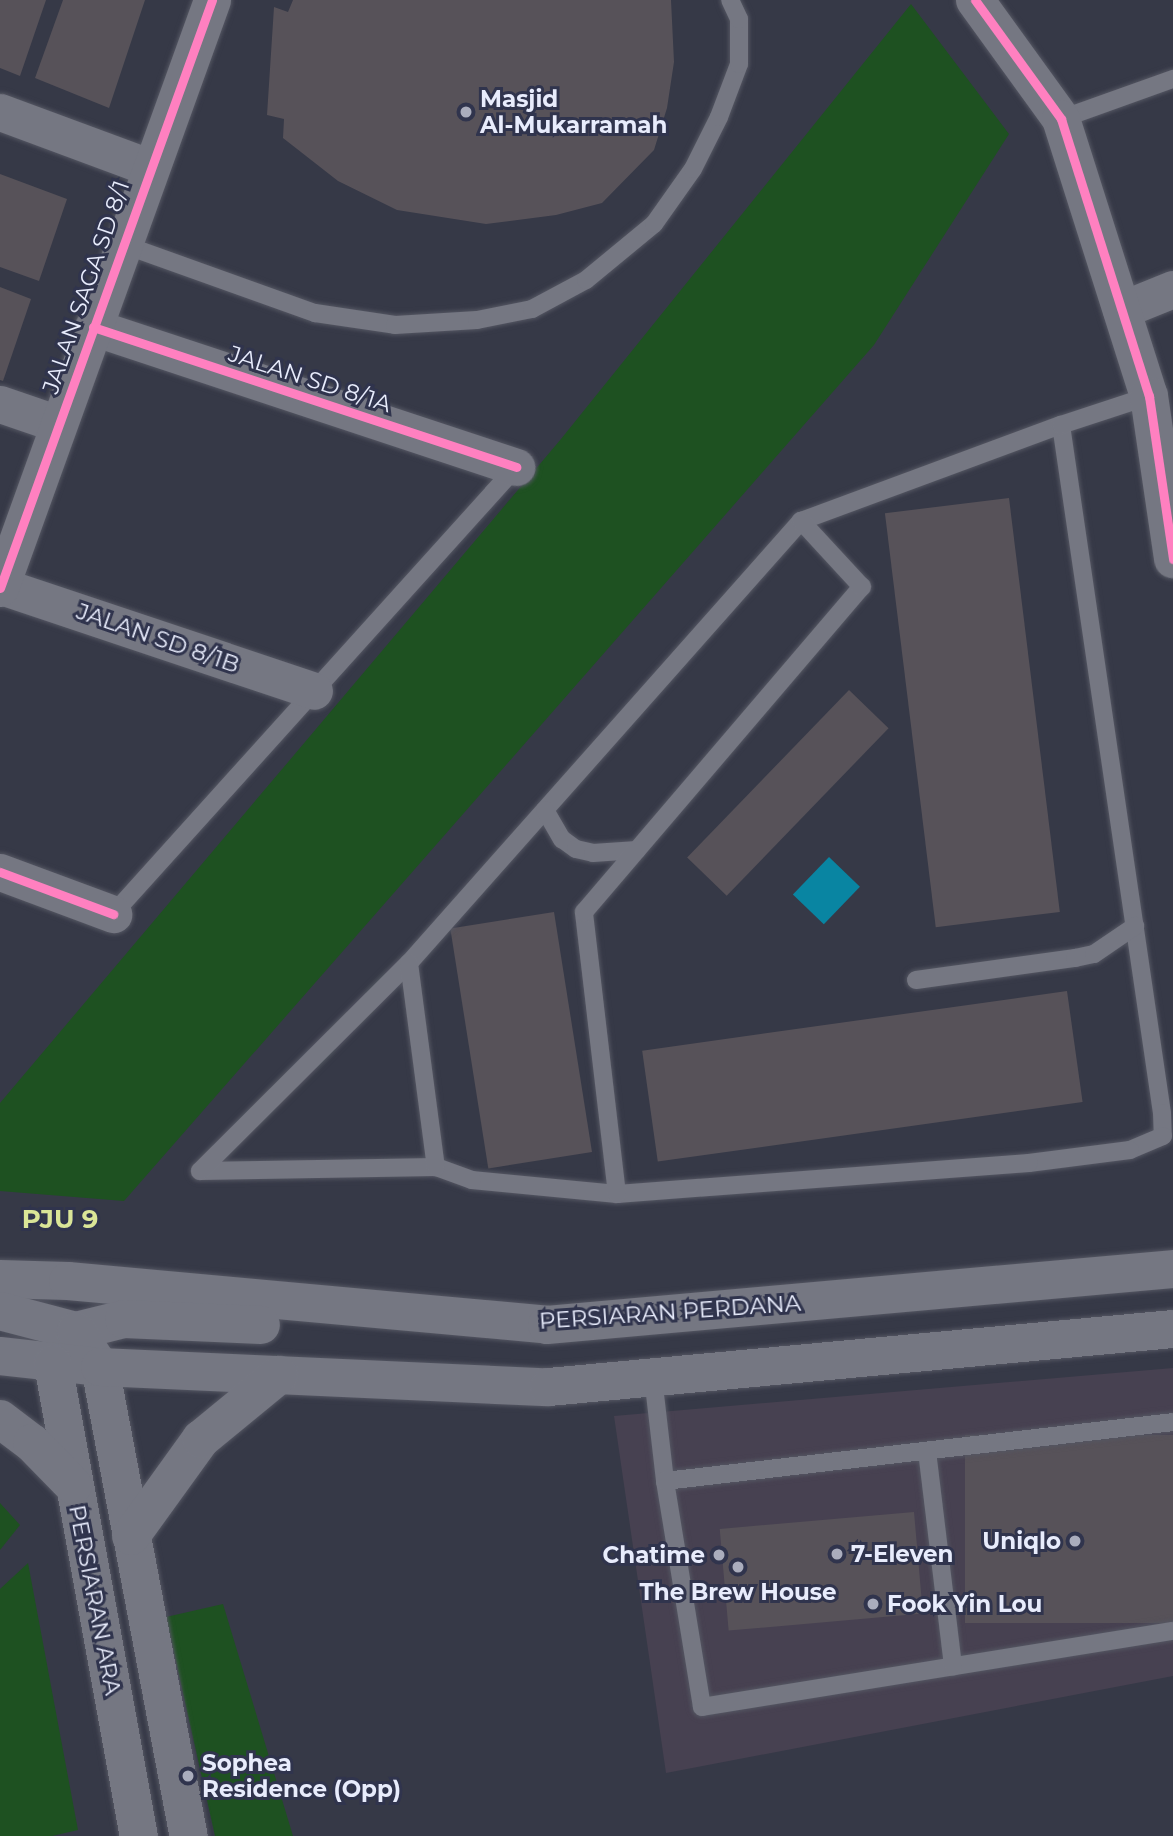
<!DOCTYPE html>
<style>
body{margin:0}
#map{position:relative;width:1173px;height:1836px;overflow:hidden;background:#363947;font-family:Montserrat,sans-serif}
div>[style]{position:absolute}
.commercial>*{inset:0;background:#474151}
.green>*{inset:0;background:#1e5121}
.water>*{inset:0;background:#0985a2;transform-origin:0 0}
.building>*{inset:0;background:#575259;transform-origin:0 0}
.roads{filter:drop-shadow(0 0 2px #545662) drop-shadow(0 0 2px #545662)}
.service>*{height:18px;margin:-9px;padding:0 9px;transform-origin:9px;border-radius:9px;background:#757782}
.minor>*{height:37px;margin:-18.5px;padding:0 18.5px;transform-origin:18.5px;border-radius:18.5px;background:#757782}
.tertiary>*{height:38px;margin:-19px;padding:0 19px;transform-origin:19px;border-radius:19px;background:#757782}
.secondary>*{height:38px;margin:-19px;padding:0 19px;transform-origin:19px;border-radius:19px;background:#757782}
.cycleway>*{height:9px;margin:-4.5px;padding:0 4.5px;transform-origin:4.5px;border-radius:4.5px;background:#ff80c0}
.dots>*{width:19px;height:19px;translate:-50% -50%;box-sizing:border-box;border:4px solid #30344d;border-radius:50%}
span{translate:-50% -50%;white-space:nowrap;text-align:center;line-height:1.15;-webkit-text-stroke:6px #30344d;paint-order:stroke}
.poi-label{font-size:23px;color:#e8ecfc;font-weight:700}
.left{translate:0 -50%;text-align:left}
.right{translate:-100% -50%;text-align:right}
.street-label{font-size:23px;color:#e8ecfc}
.quarter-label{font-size:26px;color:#dae597;font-weight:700}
</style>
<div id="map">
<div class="commercial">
<i style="clip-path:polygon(1173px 1368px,1173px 1676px,666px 1773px,614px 1416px)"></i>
</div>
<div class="green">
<i style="clip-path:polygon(911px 4px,1009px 134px,874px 345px,124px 1201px,0 1191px,0 1103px,561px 439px)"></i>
<i style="clip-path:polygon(0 1503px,20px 1525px,0 1550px)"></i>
<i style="clip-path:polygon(28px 1563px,78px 1830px,52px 1836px,0 1836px,0 1589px)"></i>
<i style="clip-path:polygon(223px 1604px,293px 1836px,215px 1836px,166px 1617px)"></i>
</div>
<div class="water">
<i style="left:829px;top:857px;width:43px;height:52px;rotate:44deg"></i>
</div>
<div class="building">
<i style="clip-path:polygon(0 0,46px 0,20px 76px,0 68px)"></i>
<i style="clip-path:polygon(63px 0,145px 0,109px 108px,35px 78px)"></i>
<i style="clip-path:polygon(293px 0,671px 0,674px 62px,667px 108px,654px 150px,602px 203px,556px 215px,486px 224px,397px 210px,338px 181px,283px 138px,284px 119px,267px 115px,274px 7px,288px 12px)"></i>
<i style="clip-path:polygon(0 174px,67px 199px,39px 281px,0 267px)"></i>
<i style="clip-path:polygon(0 287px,31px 299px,3px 381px,0 380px)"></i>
<i style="left:1009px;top:498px;width:417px;height:125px;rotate:83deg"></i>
<i style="left:849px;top:690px;width:55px;height:233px;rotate:44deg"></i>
<i style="left:554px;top:912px;width:243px;height:105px;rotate:81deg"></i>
<i style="left:1067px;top:991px;width:112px;height:429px;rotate:82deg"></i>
<i style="left:1173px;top:1435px;width:188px;height:208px;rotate:90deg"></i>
<i style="left:914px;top:1512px;width:102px;height:195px;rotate:85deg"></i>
</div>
<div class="roads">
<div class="service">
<i style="left:1061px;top:119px;width:119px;rotate:-19.7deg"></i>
<i style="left:122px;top:244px;width:205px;rotate:19.7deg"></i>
<i style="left:315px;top:313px;width:81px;rotate:8.5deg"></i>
<i style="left:395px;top:325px;width:82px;rotate:-3.5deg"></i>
<i style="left:477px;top:320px;width:56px;rotate:-11.3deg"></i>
<i style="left:532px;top:309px;width:61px;rotate:-28.2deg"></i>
<i style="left:586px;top:280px;width:88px;rotate:-39.5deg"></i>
<i style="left:654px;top:224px;width:67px;rotate:-54.7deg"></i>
<i style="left:693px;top:169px;width:58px;rotate:-63.4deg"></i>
<i style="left:719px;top:117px;width:57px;rotate:-69.3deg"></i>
<i style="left:739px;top:64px;width:45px;rotate:-90deg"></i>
<i style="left:739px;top:19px;width:21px;rotate:-115deg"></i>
<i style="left:1061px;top:425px;width:695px;rotate:81.65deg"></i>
<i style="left:1162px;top:1113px;width:23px;rotate:88deg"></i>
<i style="left:1163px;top:1136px;width:36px;rotate:157deg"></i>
<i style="left:1130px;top:1150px;width:102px;rotate:172.7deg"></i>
<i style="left:1029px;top:1163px;width:413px;rotate:175.7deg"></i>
<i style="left:617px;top:1194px;width:146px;rotate:-174.5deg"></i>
<i style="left:472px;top:1180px;width:38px;rotate:-160deg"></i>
<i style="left:436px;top:1167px;width:236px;rotate:179deg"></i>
<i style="left:200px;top:1171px;width:295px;rotate:-44.9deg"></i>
<i style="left:409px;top:963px;width:591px;rotate:-48.43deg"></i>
<i style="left:801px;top:521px;width:277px;rotate:-20.3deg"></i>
<i style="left:1061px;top:425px;width:93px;rotate:-18.2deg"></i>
<i style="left:545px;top:810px;width:34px;rotate:60deg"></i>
<i style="left:562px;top:839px;width:17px;rotate:36deg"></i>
<i style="left:576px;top:849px;width:17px;rotate:13deg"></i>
<i style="left:593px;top:853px;width:44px;rotate:-3.9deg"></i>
<i style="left:113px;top:914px;width:602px;rotate:-47.96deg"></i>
<i style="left:409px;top:963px;width:206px;rotate:82.5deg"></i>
<i style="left:916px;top:980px;width:161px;rotate:-7.9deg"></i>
<i style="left:1075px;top:958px;width:19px;rotate:-12deg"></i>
<i style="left:1094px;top:954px;width:50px;rotate:-34.3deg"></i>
<i style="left:617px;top:1194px;width:284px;rotate:-96.7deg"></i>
<i style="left:584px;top:912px;width:428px;rotate:-49.5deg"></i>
<i style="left:862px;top:587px;width:90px;rotate:-132.7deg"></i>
<i style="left:653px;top:1377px;width:105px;rotate:83.4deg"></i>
<i style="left:665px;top:1481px;width:229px;rotate:80.7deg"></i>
<i style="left:702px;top:1707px;width:477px;rotate:-9.2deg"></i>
<i style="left:927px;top:1451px;width:217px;rotate:83.1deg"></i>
<i style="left:665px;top:1481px;width:511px;rotate:-6.62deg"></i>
</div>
<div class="minor">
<i style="left:0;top:112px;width:159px;rotate:20.3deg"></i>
<i style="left:1121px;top:310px;width:56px;rotate:-22deg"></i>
<i style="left:93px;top:327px;width:446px;rotate:18.3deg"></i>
<i style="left:0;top:404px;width:61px;rotate:19deg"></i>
<i style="left:1px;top:586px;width:330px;rotate:18.5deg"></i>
<i style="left:0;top:588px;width:625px;rotate:-70.17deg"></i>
<i style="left:0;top:872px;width:121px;rotate:20.4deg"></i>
</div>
<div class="tertiary">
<i style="left:975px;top:0;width:147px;rotate:54.1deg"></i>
<i style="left:1061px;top:119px;width:291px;rotate:72.4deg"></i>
<i style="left:1149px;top:396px;width:165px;rotate:81.6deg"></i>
</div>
<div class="secondary">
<i style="left:0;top:1279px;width:68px;rotate:1.7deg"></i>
<i style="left:68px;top:1281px;width:481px;rotate:5.2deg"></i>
<i style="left:547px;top:1325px;width:628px;rotate:-5.11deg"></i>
<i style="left:0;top:1311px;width:79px;rotate:14.7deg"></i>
<i style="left:76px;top:1331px;width:49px;rotate:-14deg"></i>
<i style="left:124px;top:1319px;width:137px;rotate:2.5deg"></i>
<i style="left:76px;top:1331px;width:43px;rotate:56.3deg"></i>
<i style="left:100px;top:1367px;width:477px;rotate:79.3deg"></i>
<i style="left:0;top:1356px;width:101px;rotate:6.3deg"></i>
<i style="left:100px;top:1367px;width:449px;rotate:2.6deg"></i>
<i style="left:549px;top:1387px;width:627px;rotate:-5.31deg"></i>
<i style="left:53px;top:1364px;width:480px;rotate:79.7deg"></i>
<i style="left:0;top:1419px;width:40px;rotate:37deg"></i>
<i style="left:32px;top:1443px;width:59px;rotate:45.7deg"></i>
<i style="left:131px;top:1536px;width:120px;rotate:-54.2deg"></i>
<i style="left:201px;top:1439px;width:101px;rotate:-39.4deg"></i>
</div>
</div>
<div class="cycleway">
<i style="left:975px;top:0;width:147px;rotate:54.1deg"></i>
<i style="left:1061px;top:119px;width:291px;rotate:72.4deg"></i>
<i style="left:1149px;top:396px;width:165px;rotate:81.6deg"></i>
<i style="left:93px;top:327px;width:446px;rotate:18.3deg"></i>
<i style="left:0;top:588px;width:625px;rotate:-70.17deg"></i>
<i style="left:0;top:872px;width:121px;rotate:20.4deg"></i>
</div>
<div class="dots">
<i style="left:466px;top:112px;background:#aaadbd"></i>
<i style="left:1075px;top:1541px;background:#aaadbd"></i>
<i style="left:837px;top:1554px;background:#aaadbd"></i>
<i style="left:719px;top:1555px;background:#aaadbd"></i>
<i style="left:738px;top:1567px;background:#aaadbd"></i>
<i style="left:873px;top:1604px;background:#aaadbd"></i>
<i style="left:188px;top:1776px;background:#aaadbd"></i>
</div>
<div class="poi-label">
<span class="left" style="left:480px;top:112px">Masjid<br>Al-Mukarramah</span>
<span class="right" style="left:1061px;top:1541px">Uniqlo</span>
<span class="left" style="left:851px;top:1554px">7-Eleven</span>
<span class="right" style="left:705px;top:1555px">Chatime</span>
<span style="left:738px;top:1592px">The Brew House</span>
<span class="left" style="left:887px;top:1604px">Fook Yin Lou</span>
<span class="left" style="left:202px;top:1776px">Sophea<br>Residence (Opp)</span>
</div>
<div class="street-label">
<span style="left:86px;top:287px;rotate:-71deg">JALAN SAGA SD 8/1</span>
<span style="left:310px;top:379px;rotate:18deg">JALAN SD 8/1A</span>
<span style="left:158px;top:638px;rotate:19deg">JALAN SD 8/1B</span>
<span style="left:670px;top:1312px;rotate:-4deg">PERSIARAN PERDANA</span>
<span style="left:95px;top:1600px;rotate:79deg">PERSIARAN ARA</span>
</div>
<div class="quarter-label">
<span style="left:60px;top:1220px">PJU 9</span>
</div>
</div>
